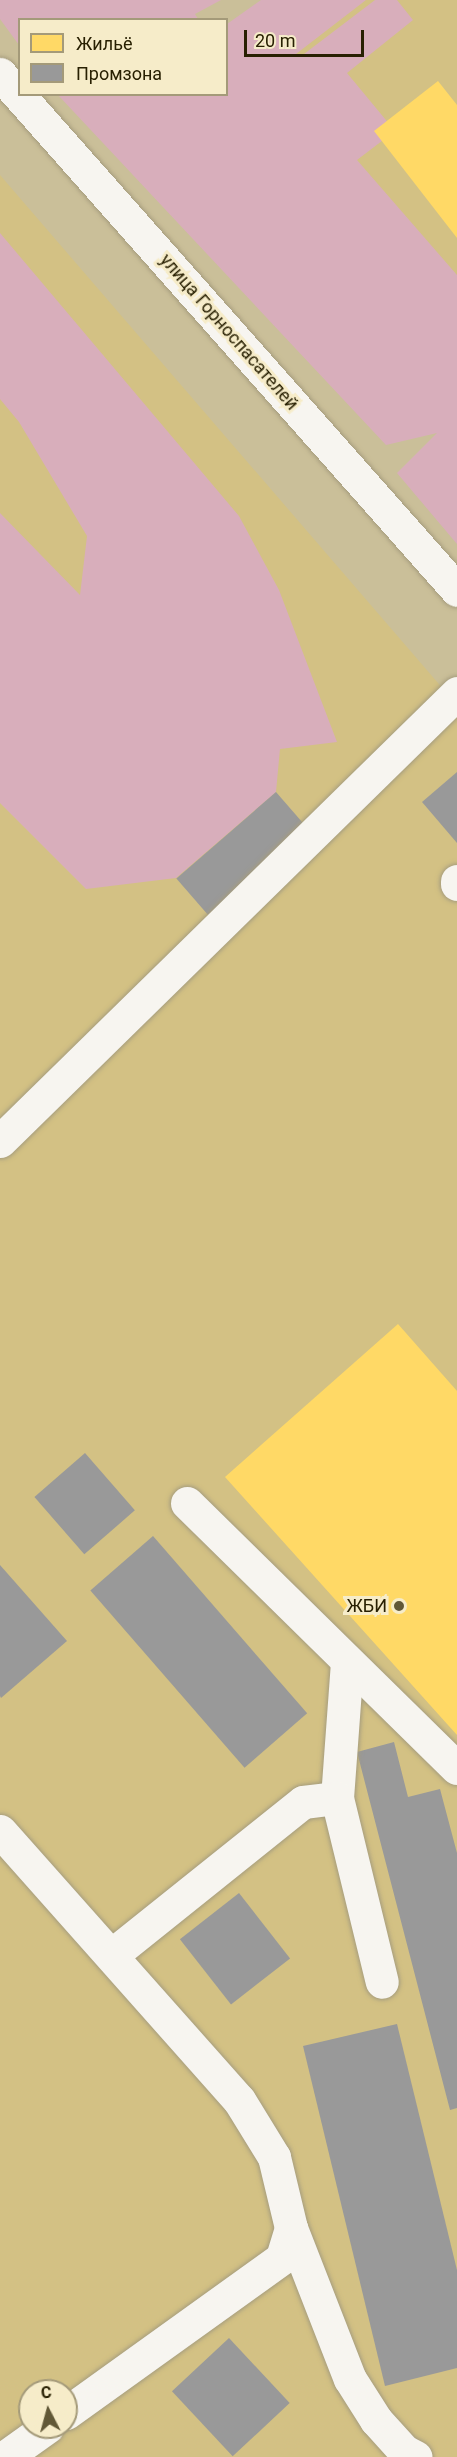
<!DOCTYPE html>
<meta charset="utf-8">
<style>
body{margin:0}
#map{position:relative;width:457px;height:2457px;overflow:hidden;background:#cabf99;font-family:Roboto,sans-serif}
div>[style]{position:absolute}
.built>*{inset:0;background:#d3c184}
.green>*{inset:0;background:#d8aebb}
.homes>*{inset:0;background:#ffd966}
.industry>*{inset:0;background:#999;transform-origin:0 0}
.roads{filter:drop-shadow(0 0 2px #a69d7e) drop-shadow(0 0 2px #a69d7e)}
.minor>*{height:33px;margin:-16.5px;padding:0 16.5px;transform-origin:16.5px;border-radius:16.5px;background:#f7f5f0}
.dots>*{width:16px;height:16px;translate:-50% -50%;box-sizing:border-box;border:3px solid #f6ecc9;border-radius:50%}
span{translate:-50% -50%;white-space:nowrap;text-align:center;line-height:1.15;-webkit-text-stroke:6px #f6ecc9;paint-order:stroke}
.street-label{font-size:18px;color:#282002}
.poi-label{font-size:18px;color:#282002}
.right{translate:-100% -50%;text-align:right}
.legend{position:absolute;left:18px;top:18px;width:210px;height:78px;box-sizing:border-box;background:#f6ecc9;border:2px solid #a49a79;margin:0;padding:8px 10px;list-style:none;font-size:18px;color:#282002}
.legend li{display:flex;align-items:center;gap:12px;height:30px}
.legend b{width:30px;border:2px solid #a49a79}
.north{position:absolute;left:18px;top:2379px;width:60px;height:60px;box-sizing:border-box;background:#f6ecc9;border:2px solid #a49a79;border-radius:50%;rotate:354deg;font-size:16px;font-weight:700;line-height:24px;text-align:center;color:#282002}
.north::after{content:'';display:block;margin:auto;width:21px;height:27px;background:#615837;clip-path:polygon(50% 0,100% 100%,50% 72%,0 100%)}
.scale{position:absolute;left:244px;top:30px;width:120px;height:27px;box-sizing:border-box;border:3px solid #282002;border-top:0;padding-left:8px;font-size:18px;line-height:21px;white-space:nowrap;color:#282002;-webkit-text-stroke:4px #f6ecc9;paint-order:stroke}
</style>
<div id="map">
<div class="built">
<i style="clip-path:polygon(347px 0,457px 0,457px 355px,226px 94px)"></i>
<i style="clip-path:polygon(evenodd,0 175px,457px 705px,457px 2457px,0 2457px,0 175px,30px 2391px,66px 2391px,66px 2427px,30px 2427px,30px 2391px)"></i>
</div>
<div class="green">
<i style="clip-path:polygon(0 0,221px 0,195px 14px,198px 19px,20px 20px,19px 45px,0 19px)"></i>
<i style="clip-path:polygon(261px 0,366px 0,296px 54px,304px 54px,375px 0,397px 0,413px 20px,347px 73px,395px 131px,357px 160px,457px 275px,457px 544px,397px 473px,437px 433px,386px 445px,58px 95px,226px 94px,227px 24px)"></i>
<i style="clip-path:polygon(0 233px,239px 516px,279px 590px,337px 742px,280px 749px,276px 792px,176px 878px,86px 889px,0 803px,0 513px,80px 595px,87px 536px,19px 422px,0 399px)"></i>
</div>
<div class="homes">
<i style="clip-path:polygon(438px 81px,457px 105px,457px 238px,374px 131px)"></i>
<i style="clip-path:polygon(398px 1324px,457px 1391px,457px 1735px,225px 1477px)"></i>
</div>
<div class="industry">
<i style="clip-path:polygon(457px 772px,457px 843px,422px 802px)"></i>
<i style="left:276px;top:792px;width:48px;height:132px;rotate:49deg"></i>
<i style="left:85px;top:1453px;width:76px;height:67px;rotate:49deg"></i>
<i style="left:153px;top:1536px;width:235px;height:83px;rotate:49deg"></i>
<i style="clip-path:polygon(0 1565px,67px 1641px,1px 1698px,0 1696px)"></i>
<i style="clip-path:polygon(394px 1742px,408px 1797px,440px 1789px,457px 1853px,457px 2108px,450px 2110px,357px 1752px)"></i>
<i style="left:239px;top:1893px;width:83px;height:75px;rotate:52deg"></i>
<i style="clip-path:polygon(397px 2024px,457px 2270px,457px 2368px,385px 2386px,303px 2046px)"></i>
<i style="left:229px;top:2338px;width:89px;height:78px;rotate:47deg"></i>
</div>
<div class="roads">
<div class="minor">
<i style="left:0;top:74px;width:689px;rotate:48.47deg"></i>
<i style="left:457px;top:881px;width:3px;rotate:90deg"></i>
<i style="left:0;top:1141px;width:640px;rotate:-44.43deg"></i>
<i style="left:187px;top:1503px;width:378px;rotate:44.5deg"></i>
<i style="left:337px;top:1798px;width:135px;rotate:-85.8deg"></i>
<i style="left:0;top:1831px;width:360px;rotate:48.4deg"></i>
<i style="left:239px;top:2100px;width:67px;rotate:58.4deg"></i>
<i style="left:274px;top:2157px;width:73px;rotate:76.5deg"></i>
<i style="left:291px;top:2228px;width:31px;rotate:107deg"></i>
<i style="left:282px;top:2258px;width:266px;rotate:144.3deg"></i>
<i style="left:113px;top:1954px;width:243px;rotate:-38.7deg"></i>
<i style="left:303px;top:1802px;width:34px;rotate:-7deg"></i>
<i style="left:337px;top:1798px;width:189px;rotate:76.3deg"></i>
<i style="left:291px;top:2228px;width:162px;rotate:68.7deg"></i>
<i style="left:350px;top:2379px;width:49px;rotate:57.6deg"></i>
<i style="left:376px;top:2420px;width:42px;rotate:47.9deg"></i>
<i style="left:404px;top:2451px;width:13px;rotate:27deg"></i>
<i style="left:5px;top:2457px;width:52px;rotate:-35.5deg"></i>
</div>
</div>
<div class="dots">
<i style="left:399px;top:1606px;background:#615837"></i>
</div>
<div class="street-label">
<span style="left:229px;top:332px;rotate:49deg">улица Горноспасателей</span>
</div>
<div class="poi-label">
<span class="right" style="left:387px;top:1606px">ЖБИ</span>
</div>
<ul class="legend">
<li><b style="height:16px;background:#ffd966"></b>Жильё</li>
<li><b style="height:16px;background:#999"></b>Промзона</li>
</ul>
<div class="north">С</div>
<div class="scale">20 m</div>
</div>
